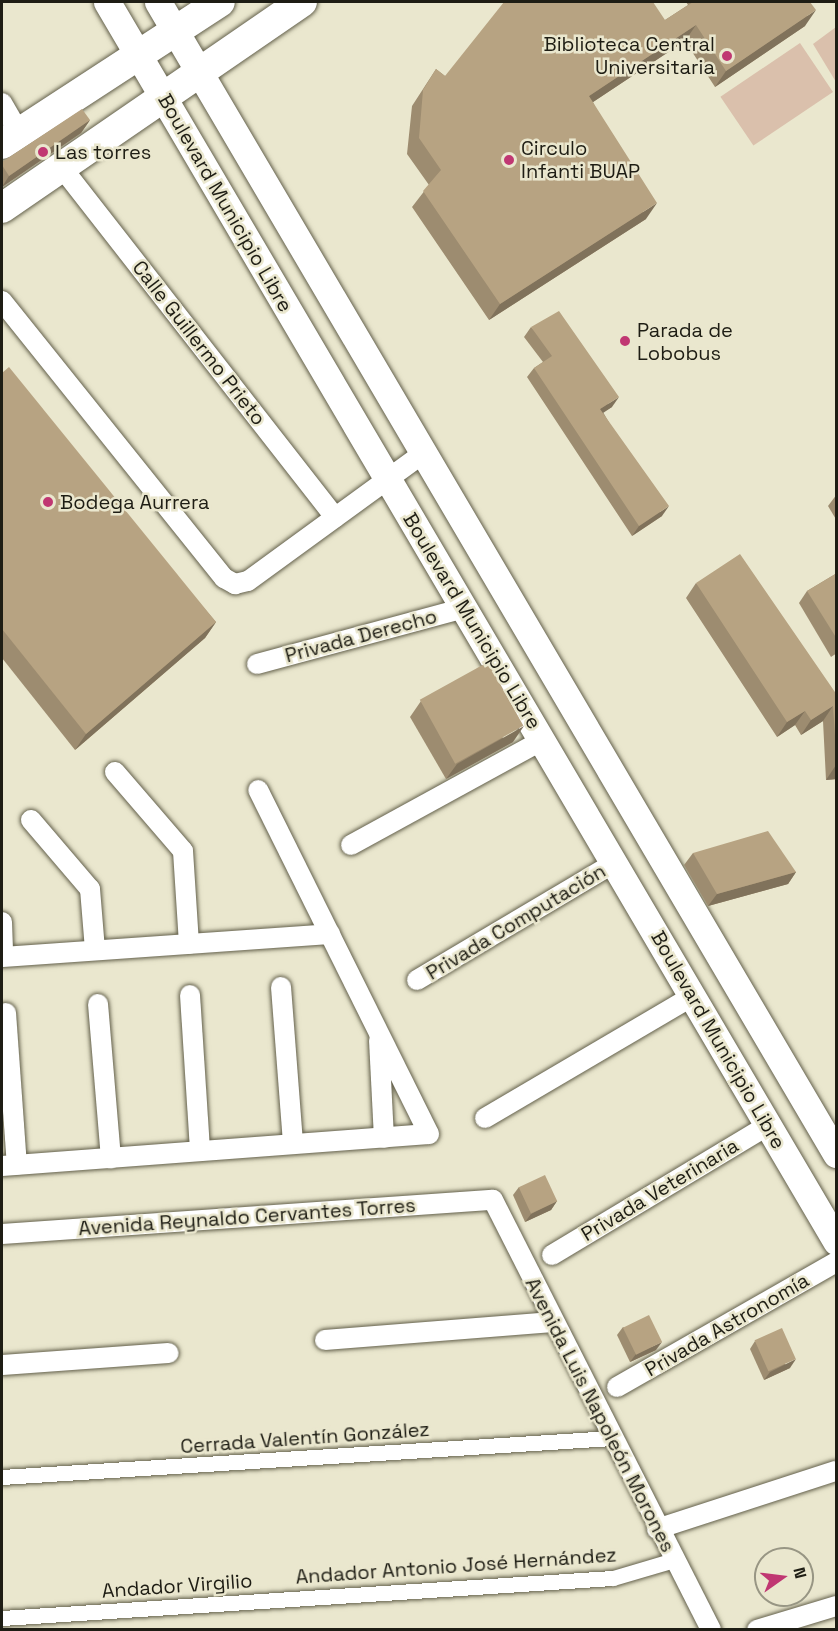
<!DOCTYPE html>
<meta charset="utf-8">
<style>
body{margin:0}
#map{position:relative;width:838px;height:1631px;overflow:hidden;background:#eae7ce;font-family:"Space Grotesk",sans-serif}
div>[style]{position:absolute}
.green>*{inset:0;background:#dac0ac;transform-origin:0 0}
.roads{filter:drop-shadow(0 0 2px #63604b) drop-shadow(0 0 2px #63604b)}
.pedestrian>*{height:15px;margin:-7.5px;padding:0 7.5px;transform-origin:7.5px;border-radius:7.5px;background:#fff}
.minor>*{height:20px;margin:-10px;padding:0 10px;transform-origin:10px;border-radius:10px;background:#fff}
.secondary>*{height:27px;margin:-13.5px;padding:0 13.5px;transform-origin:13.5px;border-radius:13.5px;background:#fff}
.primary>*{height:30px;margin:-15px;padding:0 15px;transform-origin:15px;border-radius:15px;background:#fff}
.wall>*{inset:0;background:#9d8c70}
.shaded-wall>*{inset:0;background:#80725b}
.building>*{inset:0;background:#b7a382;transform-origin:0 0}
.dots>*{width:16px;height:16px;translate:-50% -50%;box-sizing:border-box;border:3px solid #eae7ce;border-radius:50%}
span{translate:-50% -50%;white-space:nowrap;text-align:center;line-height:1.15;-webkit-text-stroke:5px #eae7ce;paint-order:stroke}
.poi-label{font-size:20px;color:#1e1d14}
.right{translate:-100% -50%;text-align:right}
.left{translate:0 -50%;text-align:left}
.street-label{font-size:20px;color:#1e1d14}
.frame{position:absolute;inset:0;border:3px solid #1e1d14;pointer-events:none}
.north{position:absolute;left:754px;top:1547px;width:60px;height:60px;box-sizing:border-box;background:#eae7ce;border:2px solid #989684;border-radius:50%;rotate:76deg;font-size:16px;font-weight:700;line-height:24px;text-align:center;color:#1e1d14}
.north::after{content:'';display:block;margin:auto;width:21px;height:27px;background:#c03772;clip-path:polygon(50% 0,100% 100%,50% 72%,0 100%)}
</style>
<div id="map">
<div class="green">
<i style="clip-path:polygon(836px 27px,836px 82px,813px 44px)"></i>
<i style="left:800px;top:43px;width:59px;height:96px;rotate:56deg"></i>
</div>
<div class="roads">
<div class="pedestrian">
<i style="left:2px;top:1477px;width:610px;rotate:-3.66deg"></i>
<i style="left:2px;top:1618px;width:612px;rotate:-3.75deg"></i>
<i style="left:613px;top:1578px;width:64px;rotate:-16.4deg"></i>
</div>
<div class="minor">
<i style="left:2px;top:103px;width:34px;rotate:60deg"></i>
<i style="left:63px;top:169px;width:442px;rotate:52deg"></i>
<i style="left:2px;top:301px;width:355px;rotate:51.3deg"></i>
<i style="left:224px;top:578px;width:13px;rotate:29deg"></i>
<i style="left:235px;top:584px;width:13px;rotate:-13deg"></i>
<i style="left:248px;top:581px;width:215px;rotate:-36.1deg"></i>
<i style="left:257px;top:664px;width:214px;rotate:-15.1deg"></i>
<i style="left:115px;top:772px;width:104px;rotate:49.3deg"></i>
<i style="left:183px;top:851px;width:93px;rotate:86.3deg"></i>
<i style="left:31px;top:820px;width:91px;rotate:49.5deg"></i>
<i style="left:90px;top:889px;width:61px;rotate:85.3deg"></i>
<i style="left:351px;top:845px;width:219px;rotate:-28.7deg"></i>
<i style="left:2px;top:922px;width:34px;rotate:88deg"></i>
<i style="left:2px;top:957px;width:329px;rotate:-4deg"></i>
<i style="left:417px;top:980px;width:229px;rotate:-30.7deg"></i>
<i style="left:281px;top:987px;width:157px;rotate:85.6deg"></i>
<i style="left:190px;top:995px;width:156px;rotate:86.3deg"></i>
<i style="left:98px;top:1004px;width:155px;rotate:85.2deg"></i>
<i style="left:6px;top:1013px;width:152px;rotate:85.9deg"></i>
<i style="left:379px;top:1040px;width:98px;rotate:87.1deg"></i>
<i style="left:485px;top:1118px;width:241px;rotate:-30.4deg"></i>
<i style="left:2px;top:1166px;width:428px;rotate:-4.3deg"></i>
<i style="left:429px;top:1134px;width:384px;rotate:-116.4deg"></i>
<i style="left:2px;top:1234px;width:492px;rotate:-4deg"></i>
<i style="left:493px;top:1200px;width:482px;rotate:63.1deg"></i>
<i style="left:552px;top:1255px;width:252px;rotate:-31deg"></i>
<i style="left:325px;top:1340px;width:228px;rotate:-4.5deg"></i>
<i style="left:2px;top:1365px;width:167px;rotate:-4.1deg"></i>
<i style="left:617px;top:1387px;width:252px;rotate:-29.7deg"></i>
<i style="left:657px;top:1529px;width:188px;rotate:-18deg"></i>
<i style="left:757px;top:1630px;width:83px;rotate:-16.9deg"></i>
</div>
<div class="secondary">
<i style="left:107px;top:2px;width:1438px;rotate:59.53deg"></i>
<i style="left:158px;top:2px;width:1337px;rotate:59.52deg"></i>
</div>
<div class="primary">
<i style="left:2px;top:144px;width:260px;rotate:-33.1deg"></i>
<i style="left:2px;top:208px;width:364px;rotate:-34.5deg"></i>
</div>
</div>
<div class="wall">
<i style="clip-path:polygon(686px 2px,810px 2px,805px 26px,715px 87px,685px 41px,593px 102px,646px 219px,489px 320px,412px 207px,429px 185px,407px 154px,412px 106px,436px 69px,445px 76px,665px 20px,688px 5px)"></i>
<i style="clip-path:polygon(90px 120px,81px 133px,2px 187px,2px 162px)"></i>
<i style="clip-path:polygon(531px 327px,612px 407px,603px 412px,662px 516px,632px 536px,527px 377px,534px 368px,543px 362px,524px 337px)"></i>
<i style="clip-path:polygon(2px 373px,216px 622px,205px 638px,75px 750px,2px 658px)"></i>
<i style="clip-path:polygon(837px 494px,837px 521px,828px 506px)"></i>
<i style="clip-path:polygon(837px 573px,837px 653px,831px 657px,799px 603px,807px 591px)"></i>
<i style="clip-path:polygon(696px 583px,837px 695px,837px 779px,826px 780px,823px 721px,801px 735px,795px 725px,777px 737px,686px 598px)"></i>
<i style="clip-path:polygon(421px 701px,513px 742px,446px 779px,410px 717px)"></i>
<i style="clip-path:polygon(693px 853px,796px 872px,788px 884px,708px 906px,684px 865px)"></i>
<i style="clip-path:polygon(519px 1187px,557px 1201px,551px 1210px,525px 1222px,513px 1195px)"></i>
<i style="clip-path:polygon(623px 1327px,656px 1350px,630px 1362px,617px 1335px)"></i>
<i style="clip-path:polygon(755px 1341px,790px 1368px,764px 1380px,750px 1349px)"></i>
</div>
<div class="shaded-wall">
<i style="clip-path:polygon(816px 10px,805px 26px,715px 87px,726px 71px)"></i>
<i style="clip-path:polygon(696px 25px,685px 41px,578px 112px,589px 96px)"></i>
<i style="clip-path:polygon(90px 120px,81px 133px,2px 187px,9px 176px)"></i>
<i style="clip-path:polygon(657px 203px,646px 219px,489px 320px,500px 304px)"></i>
<i style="clip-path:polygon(619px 397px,612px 407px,594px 419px,600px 409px)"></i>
<i style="clip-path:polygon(669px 506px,662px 516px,632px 536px,639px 526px)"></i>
<i style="clip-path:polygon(216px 622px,205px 638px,75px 750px,86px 734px)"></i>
<i style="clip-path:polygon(833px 706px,823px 721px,801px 735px,811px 720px)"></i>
<i style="clip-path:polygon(805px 711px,795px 725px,777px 737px,787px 722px)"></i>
<i style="clip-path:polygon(524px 726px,513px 742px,446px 779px,457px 764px)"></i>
<i style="clip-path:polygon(836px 765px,837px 779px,826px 780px)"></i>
<i style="clip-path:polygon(796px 872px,788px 884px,708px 906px,717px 894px)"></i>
<i style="clip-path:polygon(557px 1201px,551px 1210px,525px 1222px,531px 1214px)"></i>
<i style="clip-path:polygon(662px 1342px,656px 1350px,630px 1362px,636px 1354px)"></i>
<i style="clip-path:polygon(796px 1359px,790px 1368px,764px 1380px,770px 1372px)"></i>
</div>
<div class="building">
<i style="clip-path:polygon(504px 2px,653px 2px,665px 20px,693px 2px,810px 2px,816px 10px,726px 71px,696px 25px,589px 96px,657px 203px,500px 304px,423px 191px,441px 170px,419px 138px,423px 90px,436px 69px,445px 76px)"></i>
<i style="clip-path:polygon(82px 109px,90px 120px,9px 176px,2px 165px,2px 162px)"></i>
<i style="clip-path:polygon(559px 311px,619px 397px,600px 409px,669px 506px,639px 526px,534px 368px,552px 356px,531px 327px)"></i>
<i style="clip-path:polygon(9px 367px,216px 622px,86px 734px,2px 629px,2px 373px)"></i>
<i style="clip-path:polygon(740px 554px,837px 695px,837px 765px,833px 706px,811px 720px,805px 711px,787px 722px,696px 583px)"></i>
<i style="clip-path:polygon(837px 573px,837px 639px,807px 591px)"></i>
<i style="left:488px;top:662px;width:73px;height:78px;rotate:61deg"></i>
<i style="clip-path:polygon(768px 831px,796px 872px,717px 894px,693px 853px)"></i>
<i style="left:545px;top:1175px;width:29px;height:29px;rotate:65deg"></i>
<i style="left:649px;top:1315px;width:30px;height:29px;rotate:64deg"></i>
<i style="left:782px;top:1328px;width:34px;height:30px;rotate:66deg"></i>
</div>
<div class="dots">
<i style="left:727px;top:56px;background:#c03772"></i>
<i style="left:43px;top:152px;background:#c03772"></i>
<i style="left:509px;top:160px;background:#c03772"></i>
<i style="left:625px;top:341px;background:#c03772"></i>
<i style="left:48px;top:502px;background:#c03772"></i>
</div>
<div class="poi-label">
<span class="right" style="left:715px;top:56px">Biblioteca Central<br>Universitaria</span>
<span class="left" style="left:521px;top:160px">Circulo<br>Infanti BUAP</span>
<span class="left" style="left:55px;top:152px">Las torres</span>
<span class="left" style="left:637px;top:342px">Parada de<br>Lobobus</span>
<span class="left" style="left:60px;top:502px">Bodega Aurrera</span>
</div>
<div class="street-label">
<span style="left:225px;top:203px;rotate:60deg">Boulevard Municipio Libre</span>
<span style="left:199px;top:343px;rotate:52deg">Calle Guillermo Prieto</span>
<span style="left:472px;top:621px;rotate:59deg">Boulevard Municipio Libre</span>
<span style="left:361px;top:636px;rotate:-15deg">Privada Derecho</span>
<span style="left:516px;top:922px;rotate:-31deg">Privada Computación</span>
<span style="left:718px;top:1040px;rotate:60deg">Boulevard Municipio Libre</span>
<span style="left:660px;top:1190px;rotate:-31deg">Privada Veterinaria</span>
<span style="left:247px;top:1217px;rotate:-4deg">Avenida Reynaldo Cervantes Torres</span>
<span style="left:727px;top:1325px;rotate:-30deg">Privada Astronomía</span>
<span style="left:600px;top:1415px;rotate:63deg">Avenida Luis Napoleón Morones</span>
<span style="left:305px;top:1438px;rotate:-4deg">Cerrada Valentín González</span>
<span style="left:456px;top:1566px;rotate:-4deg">Andador Antonio José Hernández</span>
<span style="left:177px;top:1586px;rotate:-4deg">Andador Virgilio</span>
</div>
<div class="frame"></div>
<div class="north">N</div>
</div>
